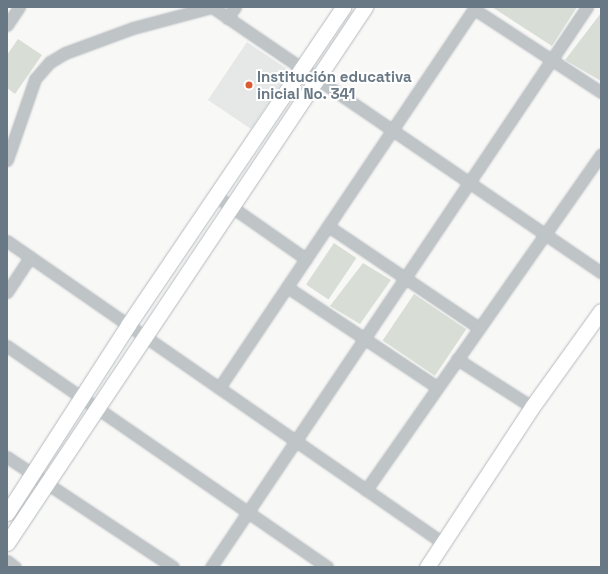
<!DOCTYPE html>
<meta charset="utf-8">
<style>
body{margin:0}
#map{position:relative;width:608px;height:574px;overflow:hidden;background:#f8f8f6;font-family:"Space Grotesk",sans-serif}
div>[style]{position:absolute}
.built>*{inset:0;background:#e6e7e7;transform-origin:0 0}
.green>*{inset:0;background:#d8ddd5;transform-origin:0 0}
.roads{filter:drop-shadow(0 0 1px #b4b9be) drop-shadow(0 0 1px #b4b9be)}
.street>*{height:11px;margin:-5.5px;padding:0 5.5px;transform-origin:5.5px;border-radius:5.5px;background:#bfc4c7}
.secondary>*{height:15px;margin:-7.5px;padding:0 7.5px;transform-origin:7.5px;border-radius:7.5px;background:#fff}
.dots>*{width:11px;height:11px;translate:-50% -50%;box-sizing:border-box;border:2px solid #fff;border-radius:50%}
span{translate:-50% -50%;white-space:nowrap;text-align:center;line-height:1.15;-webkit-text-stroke:4px #fff;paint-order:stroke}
.poi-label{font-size:15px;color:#697885;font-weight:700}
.left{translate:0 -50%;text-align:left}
.frame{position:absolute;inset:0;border:8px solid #697885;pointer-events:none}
</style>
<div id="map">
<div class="built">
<i style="left:247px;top:42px;width:52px;height:70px;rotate:34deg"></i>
</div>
<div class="green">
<i style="clip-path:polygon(492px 7px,577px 7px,552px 46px)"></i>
<i style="clip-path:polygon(601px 13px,601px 81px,565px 60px)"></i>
<i style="clip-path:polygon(18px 39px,42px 55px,15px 94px,7px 88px,7px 55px)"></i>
<i style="left:334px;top:243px;width:27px;height:50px;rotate:34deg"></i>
<i style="clip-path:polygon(363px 263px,391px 280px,360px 324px,330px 306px)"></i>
<i style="left:414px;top:294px;width:63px;height:56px;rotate:34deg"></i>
</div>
<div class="roads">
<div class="street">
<i style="left:212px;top:7px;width:471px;rotate:34.3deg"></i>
<i style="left:474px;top:9px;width:152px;rotate:33.2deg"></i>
<i style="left:227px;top:18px;width:14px;rotate:-54deg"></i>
<i style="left:7px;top:25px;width:22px;rotate:-56deg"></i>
<i style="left:7px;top:160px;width:86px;rotate:-70.9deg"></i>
<i style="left:35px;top:79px;width:23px;rotate:-49deg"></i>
<i style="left:50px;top:62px;width:17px;rotate:-31deg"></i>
<i style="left:65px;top:53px;width:72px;rotate:-20.2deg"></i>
<i style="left:133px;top:28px;width:82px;rotate:-14.9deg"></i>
<i style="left:216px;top:196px;width:110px;rotate:35deg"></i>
<i style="left:328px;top:226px;width:182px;rotate:34deg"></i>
<i style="left:7px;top:241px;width:530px;rotate:34.71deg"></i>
<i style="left:287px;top:287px;width:180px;rotate:33.7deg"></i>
<i style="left:7px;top:292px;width:42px;rotate:-56.7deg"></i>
<i style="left:7px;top:346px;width:389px;rotate:34.6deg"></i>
<i style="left:457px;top:359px;width:89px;rotate:32.6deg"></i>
<i style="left:219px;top:388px;width:459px;rotate:-56.1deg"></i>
<i style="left:7px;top:457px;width:199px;rotate:33.5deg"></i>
<i style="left:366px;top:490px;width:410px;rotate:-55deg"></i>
<i style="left:7px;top:561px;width:10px;rotate:37deg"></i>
<i style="left:211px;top:567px;width:675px;rotate:-56.12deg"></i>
</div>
<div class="secondary">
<i style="left:7px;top:513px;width:224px;rotate:-57.2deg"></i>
<i style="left:128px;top:325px;width:384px;rotate:-55.9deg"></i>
<i style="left:7px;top:543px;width:645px;rotate:-56.26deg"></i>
<i style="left:427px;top:567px;width:191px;rotate:-56.7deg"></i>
<i style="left:532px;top:407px;width:118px;rotate:-54.3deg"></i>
</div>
</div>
<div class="dots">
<i style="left:249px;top:85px;background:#db5c33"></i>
</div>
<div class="poi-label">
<span class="left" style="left:257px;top:85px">Institución educativa<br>inicial No. 341</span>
</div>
<div class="frame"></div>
</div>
